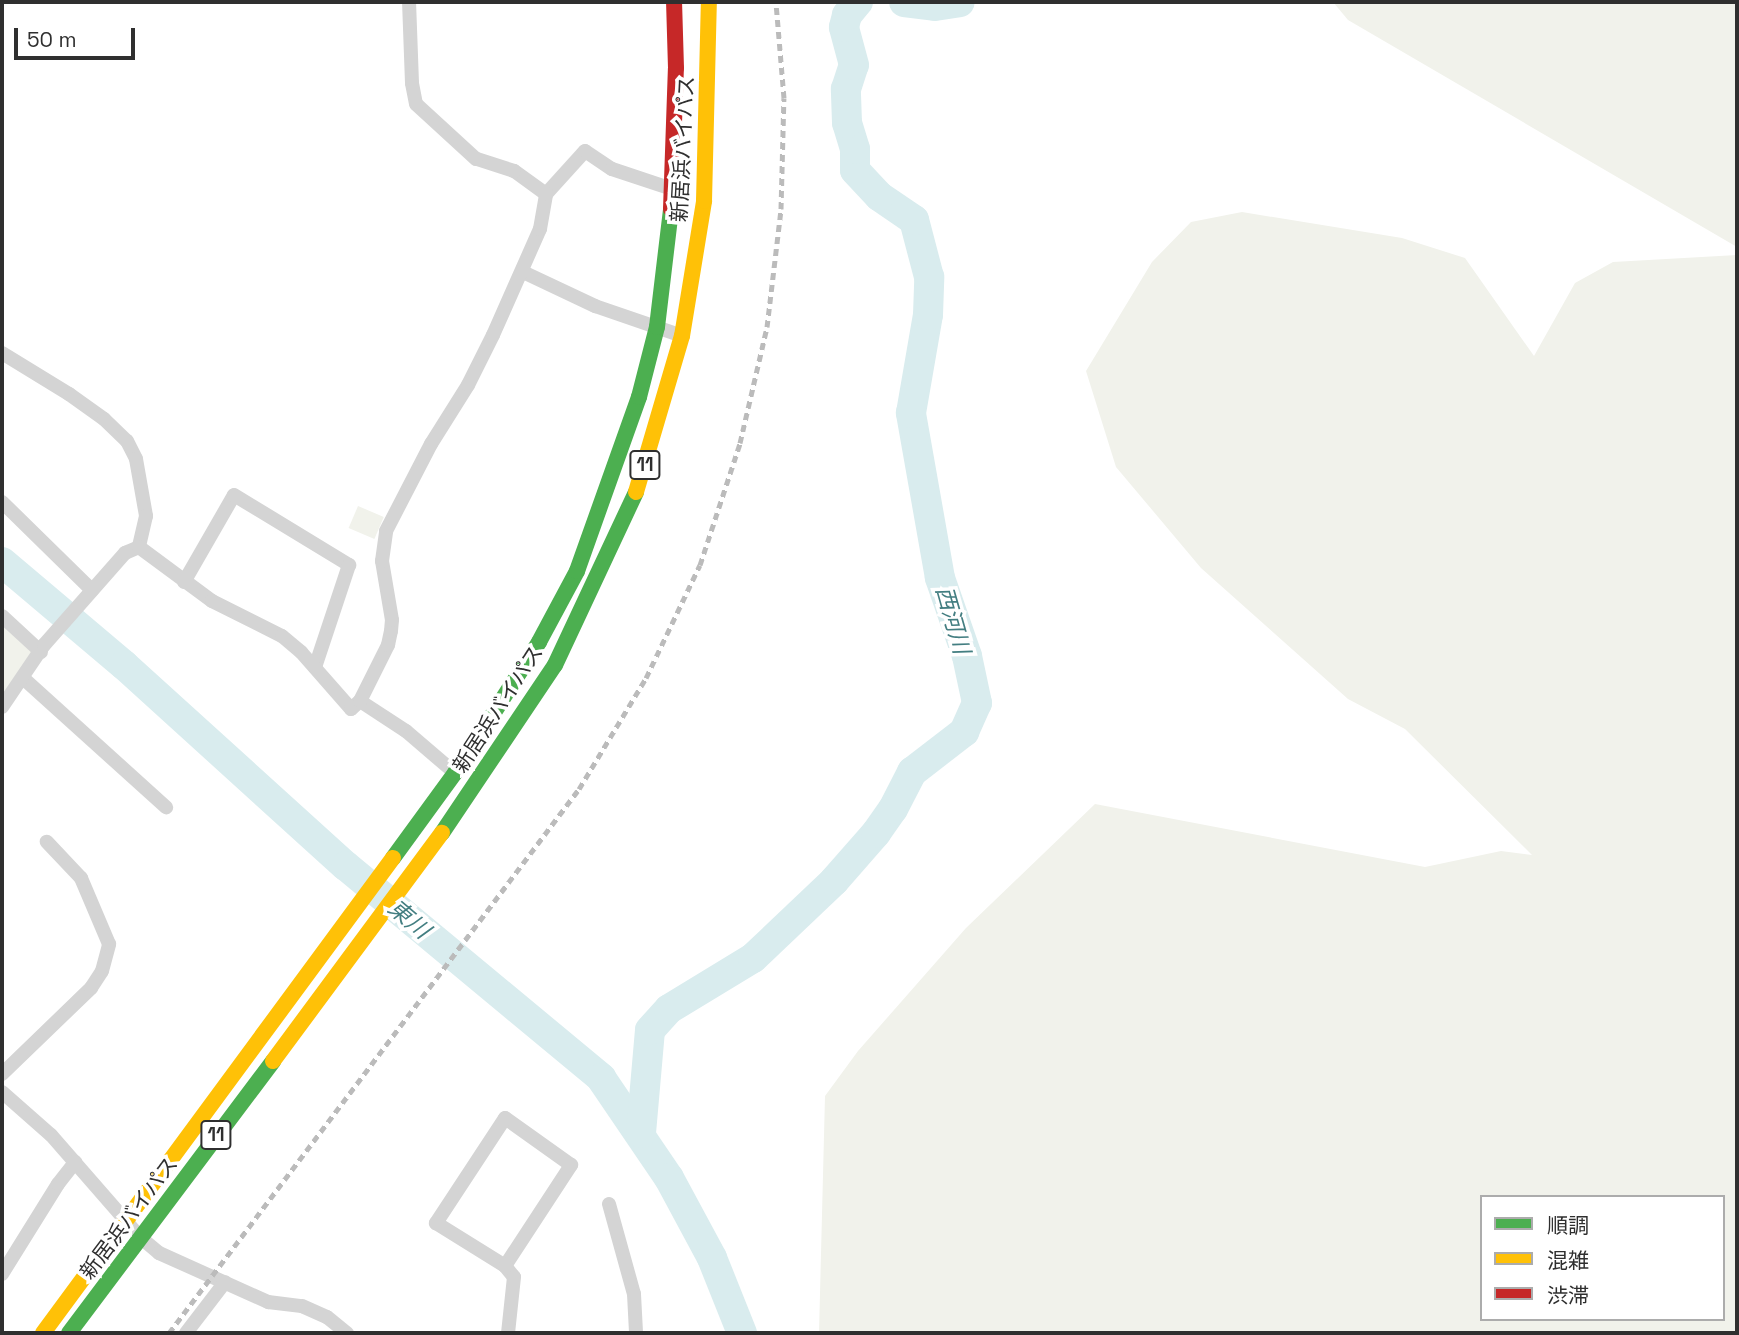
<!DOCTYPE html>
<meta charset="utf-8">
<style>
body{margin:0}
#map{position:relative;width:1739px;height:1335px;overflow:hidden;background:#fff;font-family:"Space Grotesk","Noto Sans JP",sans-serif}
div>[style]{position:absolute}
.green>*{inset:0;background:#f1f2eb;transform-origin:0 0}
.river>*{height:30px;margin:-15px;padding:0 15px;transform-origin:15px;border-radius:15px;background:#d9ecee}
.street>*{height:14px;margin:-7px;padding:0 7px;transform-origin:7px;border-radius:7px;background:#d4d4d4}
.fast>*{height:16px;margin:-8px;padding:0 8px;transform-origin:8px;border-radius:8px;background:#4caf50}
.slow>*{height:16px;margin:-8px;padding:0 8px;transform-origin:8px;border-radius:8px;background:#ffc107}
.jam>*{height:16px;margin:-8px;padding:0 8px;transform-origin:8px;border-radius:8px;background:#c62828}
.rail>*{height:5px;margin-top:-2.5px;transform-origin:0;background:repeating-linear-gradient(90deg,#bbb 0 7px,transparent 0 12px)}
span{translate:-50% -50%;white-space:nowrap;text-align:center;line-height:1.15;-webkit-text-stroke:7px #fff;paint-order:stroke}
.shield-label span{padding:2px 5px;background:#fff;border:2px solid;border-radius:5px;-webkit-text-stroke-width:0}
.shield-label{font-size:19px;color:#2f2f2f;font-weight:700}
.street-label{font-size:21px;color:#2f2f2f}
.water-label{font-size:23px;color:#437e81;font-style:italic}
.frame{position:absolute;inset:0;border:4px solid #2f2f2f;pointer-events:none}
.legend{position:absolute;left:1480px;top:1195px;width:245px;height:126px;box-sizing:border-box;background:#fff;border:2px solid #acacac;margin:0;padding:9px 12px;list-style:none;font-size:21px;color:#2f2f2f}
.legend li{display:flex;align-items:center;gap:14px;height:35px}
.legend b{width:35px;border:2px solid #acacac}
.scale{position:absolute;left:14px;top:28px;width:121px;height:32px;box-sizing:border-box;border:4px solid #2f2f2f;border-top:0;padding-left:9px;font-size:21px;line-height:24px;white-space:nowrap;color:#2f2f2f;-webkit-text-stroke:5px #fff;paint-order:stroke}
</style>
<div id="map">
<div class="green">
<i style="clip-path:polygon(1333px 2px,1737px 2px,1737px 247px,1348px 20px)"></i>
<i style="clip-path:polygon(evenodd,1242px 212px,1402px 238px,1465px 258px,1534px 356px,1575px 283px,1613px 262px,1737px 255px,1737px 1333px,819px 1333px,825px 1096px,858px 1051px,966px 928px,1095px 804px,1425px 867px,1501px 851px,1532px 855px,1405px 729px,1348px 699px,1201px 568px,1116px 467px,1086px 371px,1152px 262px,1191px 222px,1242px 212px,1482px 1197px,1723px 1197px,1723px 1319px,1482px 1319px,1482px 1197px)"></i>
<i style="left:358px;top:506px;width:28px;height:24px;rotate:23deg"></i>
<i style="clip-path:polygon(2px 624px,31px 650px,32px 656px,2px 697px)"></i>
</div>
<div class="river">
<i style="left:904px;top:2px;width:31px;rotate:7deg"></i>
<i style="left:935px;top:6px;width:25px;rotate:-9deg"></i>
<i style="left:2px;top:562px;width:160px;rotate:40.2deg"></i>
<i style="left:124px;top:665px;width:299px;rotate:42.2deg"></i>
<i style="left:346px;top:866px;width:332px;rotate:39.7deg"></i>
<i style="left:601px;top:1078px;width:121px;rotate:55.8deg"></i>
<i style="left:669px;top:1178px;width:91px;rotate:61.7deg"></i>
<i style="left:712px;top:1258px;width:81px;rotate:68.2deg"></i>
<i style="left:641px;top:1133px;width:103px;rotate:-85deg"></i>
<i style="left:650px;top:1030px;width:28px;rotate:-48deg"></i>
<i style="left:669px;top:1009px;width:98px;rotate:-31.3deg"></i>
<i style="left:753px;top:958px;width:112px;rotate:-43.5deg"></i>
<i style="left:834px;top:881px;width:64px;rotate:-48.8deg"></i>
<i style="left:876px;top:833px;width:29px;rotate:-55deg"></i>
<i style="left:893px;top:809px;width:42px;rotate:-62.8deg"></i>
<i style="left:912px;top:772px;width:66px;rotate:-37.6deg"></i>
<i style="left:964px;top:732px;width:32px;rotate:-66deg"></i>
<i style="left:977px;top:703px;width:48px;rotate:-102deg"></i>
<i style="left:967px;top:656px;width:83px;rotate:-109.1deg"></i>
<i style="left:940px;top:578px;width:168px;rotate:-100deg"></i>
<i style="left:911px;top:413px;width:99px;rotate:-80.2deg"></i>
<i style="left:928px;top:315px;width:38px;rotate:-88deg"></i>
<i style="left:929px;top:277px;width:59px;rotate:-104.7deg"></i>
<i style="left:914px;top:220px;width:42px;rotate:-145.6deg"></i>
<i style="left:879px;top:196px;width:35px;rotate:-133deg"></i>
<i style="left:855px;top:170px;width:21px;rotate:-90deg"></i>
<i style="left:855px;top:149px;width:27px;rotate:-107deg"></i>
<i style="left:847px;top:123px;width:34px;rotate:-92deg"></i>
<i style="left:846px;top:89px;width:25px;rotate:-72deg"></i>
<i style="left:854px;top:65px;width:39px;rotate:-105deg"></i>
<i style="left:844px;top:27px;width:12px;rotate:-76deg"></i>
<i style="left:847px;top:15px;width:17px;rotate:-50deg"></i>
</div>
<div class="street">
<i style="left:546px;top:194px;width:58px;rotate:-47.8deg"></i>
<i style="left:585px;top:151px;width:32px;rotate:34deg"></i>
<i style="left:612px;top:169px;width:63px;rotate:18.4deg"></i>
<i style="left:523px;top:272px;width:80px;rotate:25.3deg"></i>
<i style="left:595px;top:306px;width:92px;rotate:19deg"></i>
<i style="left:2px;top:353px;width:79px;rotate:31.5deg"></i>
<i style="left:69px;top:394px;width:43px;rotate:35.5deg"></i>
<i style="left:104px;top:419px;width:32px;rotate:44deg"></i>
<i style="left:127px;top:441px;width:20px;rotate:63deg"></i>
<i style="left:136px;top:459px;width:58px;rotate:80deg"></i>
<i style="left:146px;top:516px;width:32px;rotate:103deg"></i>
<i style="left:2px;top:502px;width:126px;rotate:44.4deg"></i>
<i style="left:184px;top:582px;width:100px;rotate:-60.1deg"></i>
<i style="left:234px;top:495px;width:135px;rotate:31.3deg"></i>
<i style="left:349px;top:565px;width:108px;rotate:108.4deg"></i>
<i style="left:2px;top:616px;width:53px;rotate:42.7deg"></i>
<i style="left:23px;top:678px;width:193px;rotate:42.1deg"></i>
<i style="left:360px;top:701px;width:55px;rotate:33.1deg"></i>
<i style="left:406px;top:731px;width:65px;rotate:40.6deg"></i>
<i style="left:2px;top:707px;width:75px;rotate:-55.9deg"></i>
<i style="left:44px;top:645px;width:123px;rotate:-48.6deg"></i>
<i style="left:125px;top:553px;width:15px;rotate:-23deg"></i>
<i style="left:139px;top:547px;width:91px;rotate:36.5deg"></i>
<i style="left:212px;top:601px;width:78px;rotate:26.6deg"></i>
<i style="left:282px;top:636px;width:25px;rotate:40deg"></i>
<i style="left:301px;top:652px;width:76px;rotate:48.7deg"></i>
<i style="left:351px;top:709px;width:12px;rotate:-42deg"></i>
<i style="left:360px;top:701px;width:63px;rotate:-63.4deg"></i>
<i style="left:388px;top:645px;width:14px;rotate:-78deg"></i>
<i style="left:391px;top:631px;width:11px;rotate:-85deg"></i>
<i style="left:392px;top:620px;width:60px;rotate:-99.6deg"></i>
<i style="left:382px;top:561px;width:30px;rotate:-82deg"></i>
<i style="left:386px;top:531px;width:98px;rotate:-62.7deg"></i>
<i style="left:431px;top:444px;width:70px;rotate:-57.9deg"></i>
<i style="left:468px;top:385px;width:56px;rotate:-63.4deg"></i>
<i style="left:493px;top:335px;width:116px;rotate:-66.1deg"></i>
<i style="left:540px;top:229px;width:36px;rotate:-80deg"></i>
<i style="left:546px;top:194px;width:39px;rotate:-144deg"></i>
<i style="left:514px;top:171px;width:40px;rotate:-162deg"></i>
<i style="left:476px;top:159px;width:81px;rotate:-137.5deg"></i>
<i style="left:416px;top:104px;width:21px;rotate:-101deg"></i>
<i style="left:412px;top:83px;width:81px;rotate:-92.1deg"></i>
<i style="left:2px;top:1074px;width:124px;rotate:-44deg"></i>
<i style="left:91px;top:988px;width:20px;rotate:-57deg"></i>
<i style="left:102px;top:971px;width:28px;rotate:-75deg"></i>
<i style="left:109px;top:944px;width:72px;rotate:-113deg"></i>
<i style="left:81px;top:878px;width:50px;rotate:-133.4deg"></i>
<i style="left:2px;top:1092px;width:65px;rotate:41.3deg"></i>
<i style="left:51px;top:1135px;width:135px;rotate:48.9deg"></i>
<i style="left:140px;top:1237px;width:25px;rotate:40deg"></i>
<i style="left:159px;top:1253px;width:120px;rotate:24.2deg"></i>
<i style="left:268px;top:1302px;width:34px;rotate:7deg"></i>
<i style="left:302px;top:1306px;width:27px;rotate:24deg"></i>
<i style="left:327px;top:1317px;width:26px;rotate:39deg"></i>
<i style="left:609px;top:1204px;width:93px;rotate:74.5deg"></i>
<i style="left:634px;top:1294px;width:39px;rotate:87deg"></i>
<i style="left:505px;top:1266px;width:121px;rotate:-56.8deg"></i>
<i style="left:571px;top:1165px;width:81px;rotate:-144.5deg"></i>
<i style="left:505px;top:1118px;width:126px;rotate:123.3deg"></i>
<i style="left:436px;top:1223px;width:81px;rotate:31.9deg"></i>
<i style="left:505px;top:1266px;width:14px;rotate:51deg"></i>
<i style="left:514px;top:1277px;width:56px;rotate:96.1deg"></i>
<i style="left:2px;top:1274px;width:106px;rotate:-58.1deg"></i>
<i style="left:58px;top:1184px;width:28px;rotate:-52deg"></i>
<i style="left:186px;top:1333px;width:64px;rotate:-52.6deg"></i>
</div>
<div class="fast">
<i style="left:442px;top:833px;width:202px;rotate:-56.1deg"></i>
<i style="left:555px;top:665px;width:191px;rotate:-64.9deg"></i>
<i style="left:393px;top:858px;width:105px;rotate:-53.9deg"></i>
<i style="left:455px;top:773px;width:156px;rotate:-57.3deg"></i>
<i style="left:539px;top:642px;width:81px;rotate:-61.8deg"></i>
<i style="left:577px;top:571px;width:185px;rotate:-70.4deg"></i>
<i style="left:639px;top:397px;width:72px;rotate:-75.6deg"></i>
<i style="left:657px;top:327px;width:119px;rotate:-83.2deg"></i>
<i style="left:69px;top:1333px;width:340px;rotate:-53.1deg"></i>
</div>
<div class="slow">
<i style="left:636px;top:492px;width:163px;rotate:-73.6deg"></i>
<i style="left:682px;top:336px;width:137px;rotate:-80.7deg"></i>
<i style="left:704px;top:201px;width:199px;rotate:-88.6deg"></i>
<i style="left:273px;top:1061px;width:284px;rotate:-53.5deg"></i>
<i style="left:43px;top:1333px;width:590px;rotate:-53.62deg"></i>
</div>
<div class="jam">
<i style="left:671px;top:209px;width:141px;rotate:-88deg"></i>
<i style="left:676px;top:68px;width:66px;rotate:-91.7deg"></i>
</div>
<div class="rail">
<i style="left:169px;top:1333px;width:681px;rotate:-53deg"></i>
<i style="left:579px;top:789px;width:130px;rotate:-58.9deg"></i>
<i style="left:646px;top:678px;width:125px;rotate:-64.5deg"></i>
<i style="left:700px;top:565px;width:128px;rotate:-71.8deg"></i>
<i style="left:740px;top:443px;width:119px;rotate:-76.9deg"></i>
<i style="left:767px;top:327px;width:119px;rotate:-83.2deg"></i>
<i style="left:781px;top:209px;width:111px;rotate:-88.5deg"></i>
<i style="left:784px;top:98px;width:96px;rotate:-94.8deg"></i>
</div>
<div class="shield-label">
<span style="left:645px;top:465px">11</span>
<span style="left:216px;top:1135px">11</span>
</div>
<div class="street-label">
<span style="left:683px;top:149px;rotate:-87deg">新居浜バイパス</span>
<span style="left:498px;top:709px;rotate:-57deg">新居浜バイパス</span>
<span style="left:129px;top:1218px;rotate:-53deg">新居浜バイパス</span>
</div>
<div class="water-label">
<span style="left:953px;top:620px;rotate:74deg">西河川</span>
<span style="left:409px;top:919px;rotate:40deg">東川</span>
</div>
<div class="frame"></div>
<ul class="legend">
<li><b style="height:9px;background:#4caf50"></b>順調</li>
<li><b style="height:9px;background:#ffc107"></b>混雑</li>
<li><b style="height:9px;background:#c62828"></b>渋滞</li>
</ul>
<div class="scale">50 m</div>
</div>
